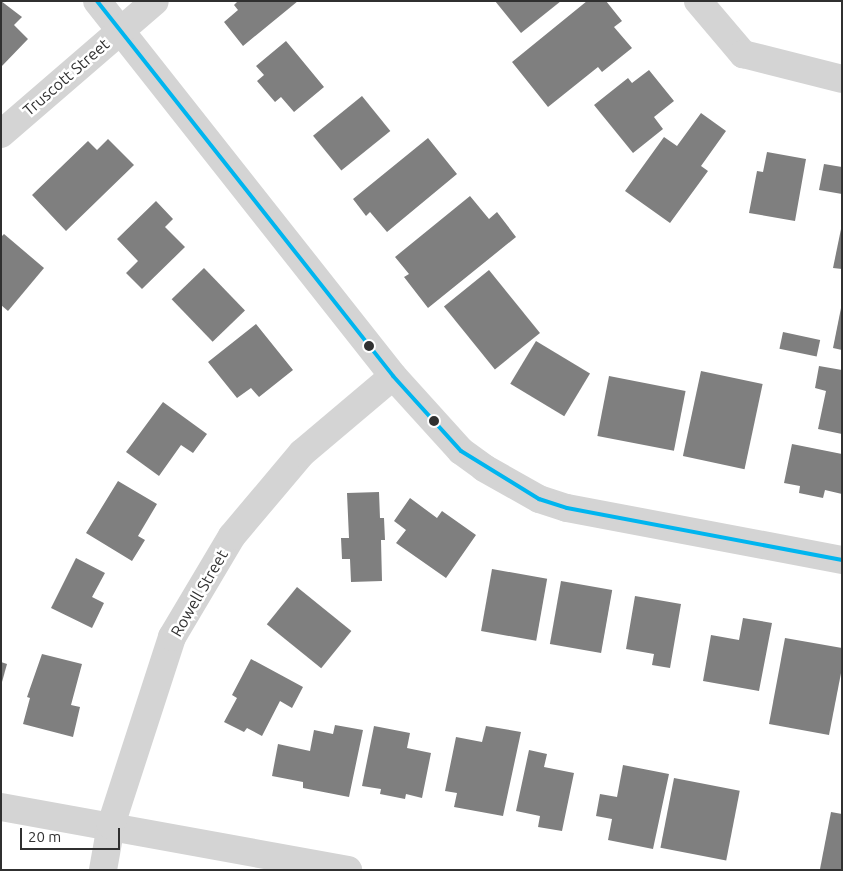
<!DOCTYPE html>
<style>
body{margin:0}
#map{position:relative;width:843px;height:871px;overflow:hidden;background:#fff;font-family:Ubuntu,sans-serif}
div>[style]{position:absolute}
.building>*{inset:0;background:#7f7f7f;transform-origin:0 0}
.minor>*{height:28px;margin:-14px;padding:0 14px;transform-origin:14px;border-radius:14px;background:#d4d4d4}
.bus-1>*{height:4px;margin:-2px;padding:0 2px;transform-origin:2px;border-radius:2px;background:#00b5ef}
.dots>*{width:14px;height:14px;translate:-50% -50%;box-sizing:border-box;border:2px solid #fff;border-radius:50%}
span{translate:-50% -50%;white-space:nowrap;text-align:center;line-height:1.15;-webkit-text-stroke:5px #fff;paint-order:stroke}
.street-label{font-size:16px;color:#303030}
.frame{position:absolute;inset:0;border:2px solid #303030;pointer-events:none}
.scale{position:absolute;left:20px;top:828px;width:100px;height:22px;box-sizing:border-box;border:2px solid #303030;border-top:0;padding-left:6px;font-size:15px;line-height:18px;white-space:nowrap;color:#303030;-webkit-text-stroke:4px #fff;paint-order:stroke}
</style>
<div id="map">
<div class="building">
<i style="clip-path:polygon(1px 1px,22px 17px,14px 25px,28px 39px,1px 67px)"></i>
<i style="clip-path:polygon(238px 1px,298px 1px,243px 46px,224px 22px,238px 10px,234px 5px)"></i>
<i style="clip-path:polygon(495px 1px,561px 1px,521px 33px)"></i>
<i style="clip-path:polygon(587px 1px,606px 1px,622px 21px,614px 27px,632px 48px,602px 72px,598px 67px,548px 107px,512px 62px)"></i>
<i style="clip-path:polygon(286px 41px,324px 87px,294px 112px,281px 97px,275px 102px,257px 81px,264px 75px,256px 66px)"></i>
<i style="clip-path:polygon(649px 70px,674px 101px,654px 117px,663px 129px,633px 153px,594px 105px,628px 78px,632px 83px)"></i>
<i style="left:362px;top:96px;width:45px;height:63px;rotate:51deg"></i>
<i style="clip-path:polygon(701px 113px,726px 131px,701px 166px,708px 171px,670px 223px,625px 191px,664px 137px,677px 146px)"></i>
<i style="clip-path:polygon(428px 138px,457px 174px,387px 232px,370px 212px,366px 216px,353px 199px)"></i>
<i style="clip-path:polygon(108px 139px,134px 165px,66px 231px,32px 195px,88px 141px,97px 150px)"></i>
<i style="clip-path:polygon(767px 152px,806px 159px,795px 221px,749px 213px,757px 171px,763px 172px)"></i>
<i style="clip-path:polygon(824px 164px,842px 167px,842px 194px,819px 190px)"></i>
<i style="clip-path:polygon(470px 196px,489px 219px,497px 212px,516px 237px,428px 308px,404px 277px,409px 274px,395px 257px)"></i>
<i style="clip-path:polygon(156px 201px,173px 219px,165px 227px,185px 247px,142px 289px,126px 273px,138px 261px,117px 239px)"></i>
<i style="clip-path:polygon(841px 229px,842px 229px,842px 269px,833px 268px)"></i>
<i style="clip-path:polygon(4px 234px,44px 268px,8px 311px,1px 305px,1px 237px)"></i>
<i style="left:204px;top:268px;width:59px;height:45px;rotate:46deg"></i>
<i style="left:489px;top:270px;width:81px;height:58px;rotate:51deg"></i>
<i style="clip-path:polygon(841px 308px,842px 308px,842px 350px,833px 348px)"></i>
<i style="clip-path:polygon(256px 324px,293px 370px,259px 397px,251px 388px,237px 398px,208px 362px)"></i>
<i style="left:783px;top:332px;width:38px;height:17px;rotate:12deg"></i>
<i style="left:536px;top:341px;width:63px;height:50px;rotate:31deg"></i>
<i style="clip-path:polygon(819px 366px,842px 370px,842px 434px,818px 429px,826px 391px,815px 388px)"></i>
<i style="left:701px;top:371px;width:63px;height:87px;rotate:12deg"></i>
<i style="left:609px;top:376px;width:78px;height:61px;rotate:11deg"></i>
<i style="clip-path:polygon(163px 402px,207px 434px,193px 453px,181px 445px,159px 476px,126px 452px)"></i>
<i style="clip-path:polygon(792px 444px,842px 454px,842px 494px,825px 490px,823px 498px,799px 493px,800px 486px,784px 483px)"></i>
<i style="clip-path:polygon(118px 481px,157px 504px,138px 536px,145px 540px,132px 561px,86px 533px)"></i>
<i style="clip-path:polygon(379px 492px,380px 518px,384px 518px,385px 540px,381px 540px,382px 581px,351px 582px,350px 559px,342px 559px,341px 538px,349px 538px,347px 493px)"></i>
<i style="clip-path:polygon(410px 498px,437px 518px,442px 511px,476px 535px,446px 578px,396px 543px,406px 530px,394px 521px)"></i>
<i style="clip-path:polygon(76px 558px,105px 573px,92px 597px,104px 603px,92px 628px,51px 608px)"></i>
<i style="left:492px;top:569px;width:56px;height:63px;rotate:10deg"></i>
<i style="left:561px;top:581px;width:52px;height:64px;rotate:10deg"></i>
<i style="left:297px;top:587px;width:70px;height:48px;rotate:39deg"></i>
<i style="clip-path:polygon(635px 596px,681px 604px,670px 668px,652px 665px,654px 654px,626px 649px)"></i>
<i style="clip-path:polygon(743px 618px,772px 623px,759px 691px,703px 681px,711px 635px,739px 640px)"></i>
<i style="clip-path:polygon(785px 638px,842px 648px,842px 668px,829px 735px,769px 724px)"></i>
<i style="clip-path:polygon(42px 654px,82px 664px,71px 705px,80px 707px,73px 737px,23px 724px,30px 698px,27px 697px)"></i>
<i style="clip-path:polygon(251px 659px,303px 687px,292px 708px,280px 701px,262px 736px,247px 728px,244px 732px,224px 722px,237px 698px,232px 695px)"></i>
<i style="clip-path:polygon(1px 662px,7px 664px,2px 682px,1px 682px)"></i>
<i style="clip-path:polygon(335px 725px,363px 730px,349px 797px,303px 788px,303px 782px,272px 776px,278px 744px,310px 751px,314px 730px,333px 734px)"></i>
<i style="clip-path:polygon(374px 726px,410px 733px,407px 748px,431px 753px,422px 798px,406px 794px,405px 799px,380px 794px,381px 789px,362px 786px)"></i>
<i style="clip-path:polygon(486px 726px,521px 732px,503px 816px,454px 807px,457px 793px,445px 791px,456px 737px,482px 742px)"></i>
<i style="clip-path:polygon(529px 750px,547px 754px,544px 767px,574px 773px,562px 831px,538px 827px,540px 816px,516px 811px)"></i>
<i style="clip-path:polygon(623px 765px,669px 774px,653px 849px,608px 840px,612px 819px,596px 816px,600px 794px,617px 797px)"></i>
<i style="left:674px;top:778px;width:67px;height:71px;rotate:11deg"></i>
<i style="clip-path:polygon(831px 812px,842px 814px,842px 870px,820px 869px)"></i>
</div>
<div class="minor">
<i style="left:97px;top:1px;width:478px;rotate:51.7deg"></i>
<i style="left:393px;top:376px;width:101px;rotate:47.8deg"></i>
<i style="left:461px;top:451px;width:29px;rotate:36deg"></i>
<i style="left:484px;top:468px;width:63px;rotate:29.4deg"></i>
<i style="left:539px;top:499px;width:29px;rotate:18deg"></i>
<i style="left:567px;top:508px;width:280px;rotate:10.7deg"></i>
<i style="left:698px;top:1px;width:70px;rotate:49.7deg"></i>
<i style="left:743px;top:54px;width:102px;rotate:14.2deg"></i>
<i style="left:1px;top:134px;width:203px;rotate:-40.8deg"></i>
<i style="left:1px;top:807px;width:353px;rotate:10.3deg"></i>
<i style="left:103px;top:870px;width:46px;rotate:-79.9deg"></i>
<i style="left:111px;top:825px;width:198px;rotate:-72deg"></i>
<i style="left:172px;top:637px;width:117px;rotate:-59.3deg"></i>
<i style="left:232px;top:536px;width:109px;rotate:-49.9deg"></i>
<i style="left:302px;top:453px;width:119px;rotate:-40.2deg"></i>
</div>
<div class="bus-1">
<i style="left:97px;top:1px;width:478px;rotate:51.7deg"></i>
<i style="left:393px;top:376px;width:101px;rotate:47.8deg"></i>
<i style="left:461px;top:451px;width:92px;rotate:31.6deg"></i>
<i style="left:539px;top:499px;width:29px;rotate:18deg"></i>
<i style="left:567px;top:508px;width:280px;rotate:10.7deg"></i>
</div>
<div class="dots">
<i style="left:369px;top:346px;background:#303030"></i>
<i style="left:434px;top:421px;background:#303030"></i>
</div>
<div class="street-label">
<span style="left:66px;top:77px;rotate:-41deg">Truscott Street</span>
<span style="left:199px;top:593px;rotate:-60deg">Rowell Street</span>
</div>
<div class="frame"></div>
<div class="scale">20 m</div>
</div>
